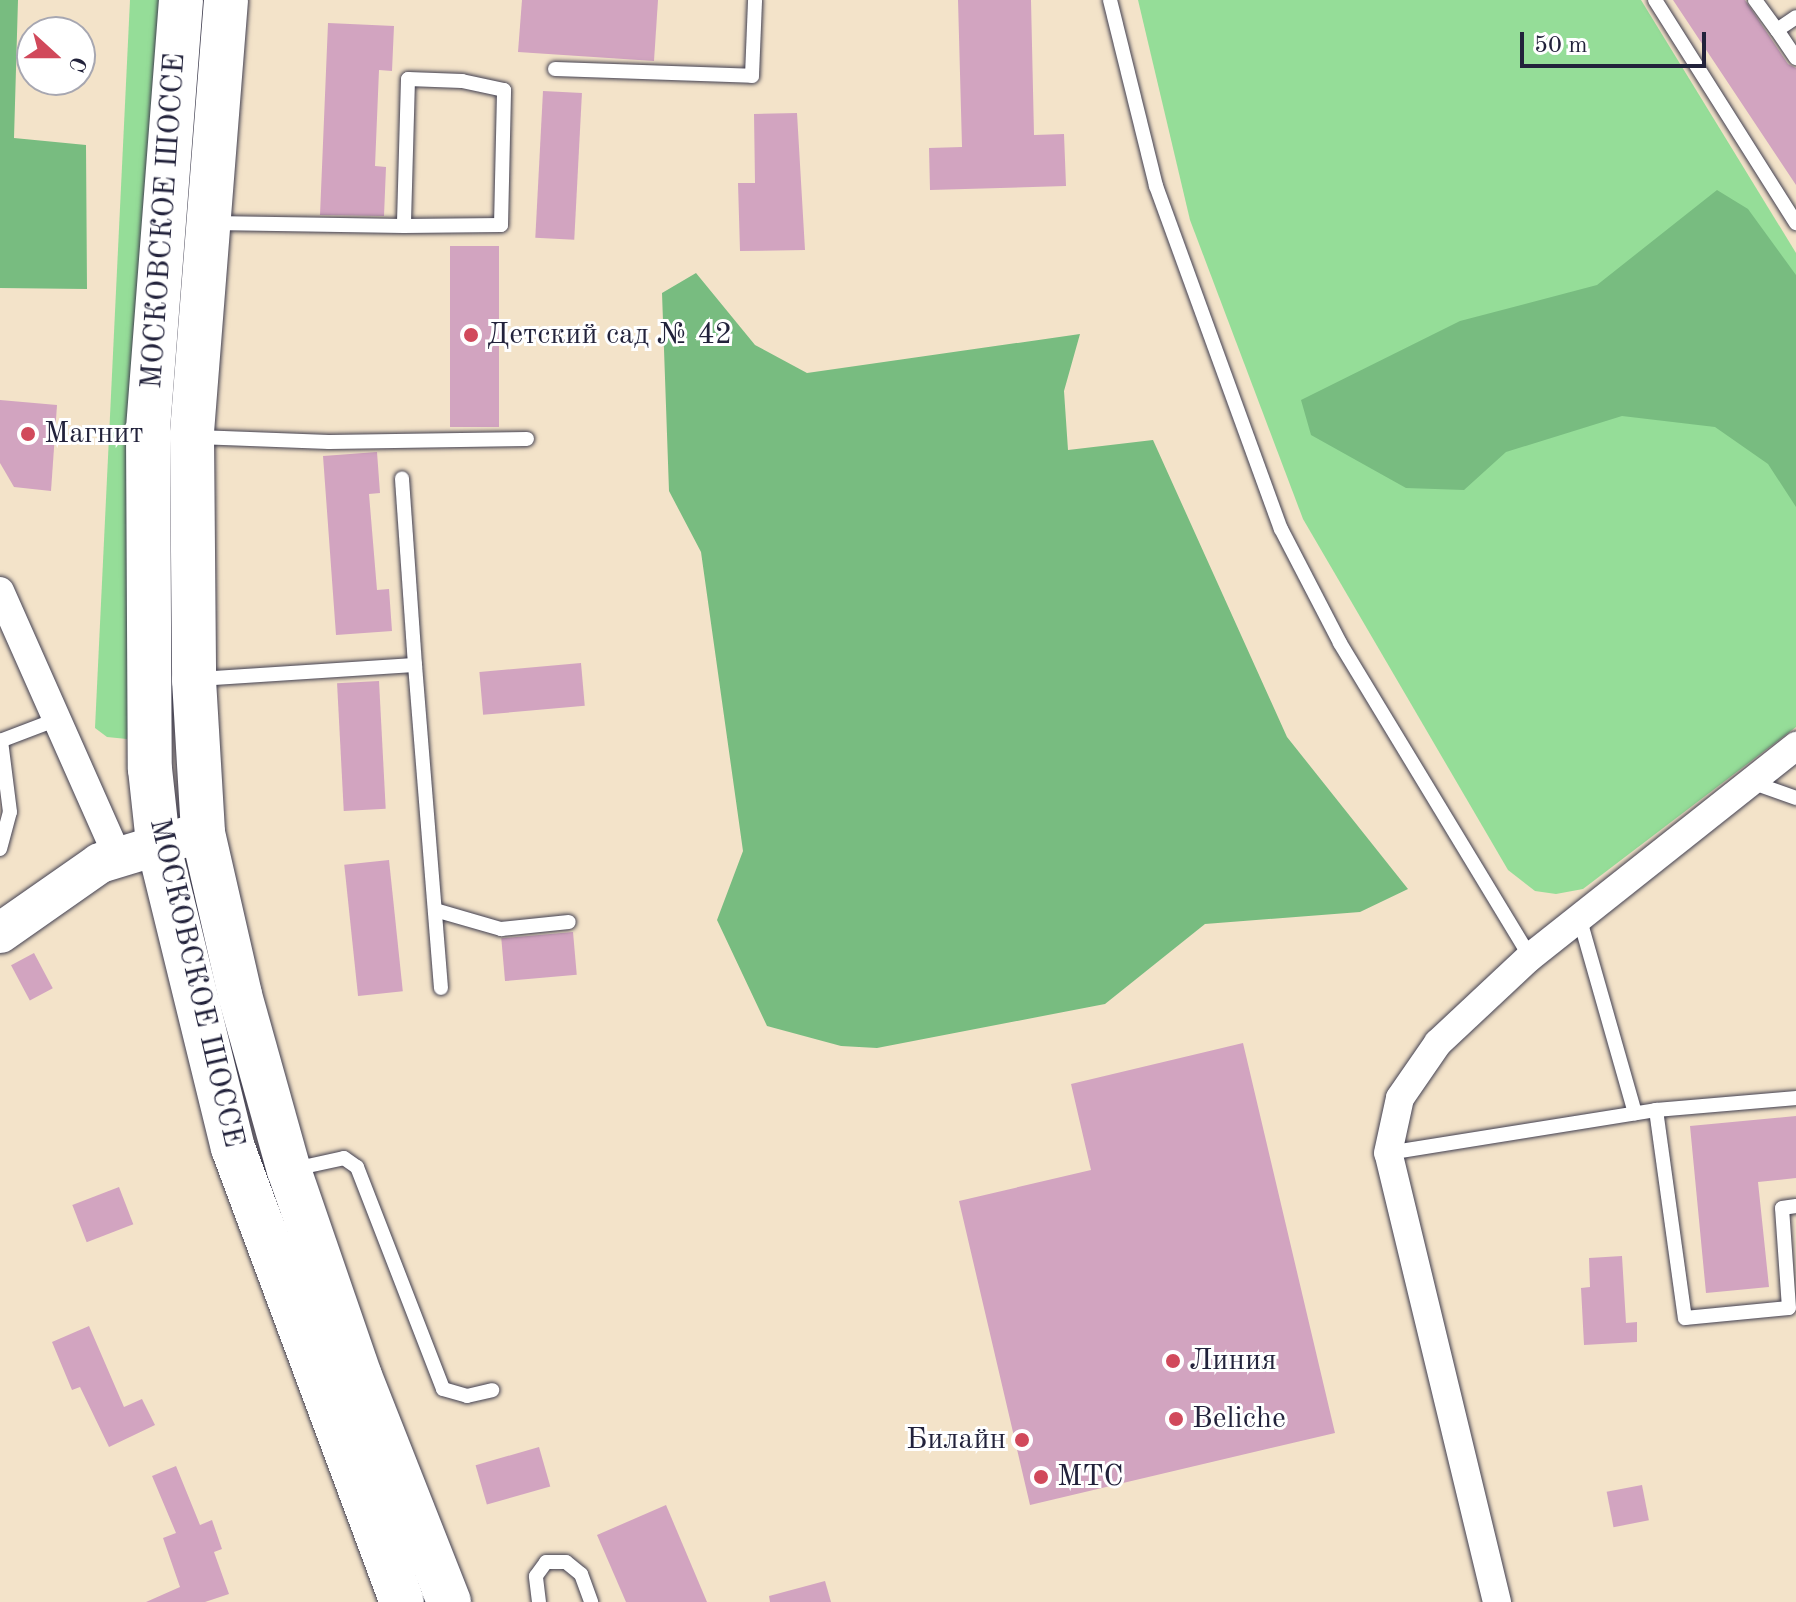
<!DOCTYPE html>
<meta charset="utf-8">
<style>
body{margin:0}
#map{position:relative;width:1796px;height:1602px;overflow:hidden;background:#f3e3c9;font-family:"Old Standard TT",serif}
div>[style]{position:absolute}
.green>*{inset:0;background:#95dd98}
.forest>*{inset:0;background:#78bc80}
.building>*{inset:0;background:#d2a4c0;transform-origin:0 0}
.roads{filter:drop-shadow(0 0 2px #413f50) drop-shadow(0 0 2px #413f50)}
.service>*{height:14px;margin:-7px;padding:0 7px;transform-origin:7px;border-radius:7px;background:#fff}
.minor>*{height:28px;margin:-14px;padding:0 14px;transform-origin:14px;border-radius:14px;background:#fff}
.secondary>*{height:40px;margin:-20px;padding:0 20px;transform-origin:20px;border-radius:20px;background:#fff}
.primary>*{height:44px;margin:-22px;padding:0 22px;transform-origin:22px;border-radius:22px;background:#fff}
.dots>*{width:22px;height:22px;translate:-50% -50%;box-sizing:border-box;border:4px solid #fff;border-radius:50%}
span{translate:-50% -50%;white-space:nowrap;text-align:center;line-height:1.15;-webkit-text-stroke:6px #fff;paint-order:stroke}
.street-label{font-size:30px;color:#22223b}
.poi-label{font-size:30px;color:#22223b}
.left{translate:0 -50%;text-align:left}
.right{translate:-100% -50%;text-align:right}
.north{position:absolute;left:16px;top:16px;width:80px;height:80px;box-sizing:border-box;background:#fff;border:2px solid #a7a7b1;border-radius:50%;rotate:111deg;font-size:22px;font-weight:700;line-height:32px;text-align:center;color:#22223b}
.north::after{content:'';display:block;margin:auto;width:28px;height:36px;background:#d1495b;clip-path:polygon(50% 0,100% 100%,50% 72%,0 100%)}
.scale{position:absolute;left:1520px;top:32px;width:186px;height:36px;box-sizing:border-box;border:4px solid #22223b;border-top:0;padding-left:10px;font-size:24px;line-height:28px;white-space:nowrap;color:#22223b;-webkit-text-stroke:6px #fff;paint-order:stroke}
</style>
<div id="map">
<div class="green">
<i style="clip-path:polygon(130px 0,168px 0,134px 721px,127px 739px,107px 737px,95px 728px)"></i>
<i style="clip-path:polygon(1138px 0,1641px 0,1796px 253px,1796px 727px,1583px 889px,1556px 894px,1535px 891px,1508px 870px,1303px 519px,1190px 220px)"></i>
</div>
<div class="forest">
<i style="clip-path:polygon(0 0,18px 0,14px 138px,86px 145px,87px 289px,0 288px)"></i>
<i style="clip-path:polygon(1717px 190px,1748px 209px,1796px 275px,1796px 507px,1768px 464px,1715px 427px,1622px 416px,1506px 452px,1464px 490px,1406px 488px,1311px 435px,1301px 400px,1460px 321px,1597px 285px)"></i>
<i style="clip-path:polygon(696px 273px,755px 345px,807px 373px,1080px 334px,1064px 391px,1068px 450px,1153px 440px,1287px 737px,1408px 889px,1360px 912px,1205px 924px,1105px 1004px,877px 1048px,841px 1046px,767px 1026px,717px 920px,743px 851px,701px 552px,669px 491px,662px 293px)"></i>
</div>
<div class="building">
<i style="clip-path:polygon(522px 0,658px 0,654px 61px,518px 52px)"></i>
<i style="clip-path:polygon(958px 0,1031px 0,1034px 135px,1064px 134px,1066px 186px,930px 190px,929px 148px,962px 147px)"></i>
<i style="clip-path:polygon(1673px 0,1745px 0,1788px 64px,1796px 68px,1796px 185px)"></i>
<i style="clip-path:polygon(328px 23px,394px 26px,392px 71px,379px 70px,375px 166px,386px 167px,384px 216px,320px 215px)"></i>
<i style="left:543px;top:91px;width:39px;height:147px;rotate:3deg"></i>
<i style="clip-path:polygon(797px 113px,805px 250px,740px 251px,738px 183px,755px 183px,754px 114px)"></i>
<i style="left:450px;top:246px;width:49px;height:181px"></i>
<i style="clip-path:polygon(0 400px,57px 405px,51px 491px,14px 487px,0 463px)"></i>
<i style="clip-path:polygon(377px 452px,380px 493px,369px 494px,377px 590px,389px 589px,392px 631px,336px 635px,323px 456px)"></i>
<i style="left:581px;top:663px;width:43px;height:102px;rotate:85deg"></i>
<i style="left:379px;top:681px;width:128px;height:42px;rotate:87deg"></i>
<i style="left:389px;top:860px;width:132px;height:45px;rotate:84deg"></i>
<i style="left:573px;top:932px;width:43px;height:72px;rotate:85deg"></i>
<i style="left:34px;top:953px;width:40px;height:26px;rotate:62deg"></i>
<i style="clip-path:polygon(1243px 1043px,1335px 1433px,1030px 1505px,959px 1201px,1091px 1170px,1071px 1084px)"></i>
<i style="clip-path:polygon(1796px 1116px,1796px 1178px,1758px 1182px,1769px 1287px,1706px 1293px,1690px 1126px)"></i>
<i style="left:119px;top:1187px;width:40px;height:50px;rotate:69deg"></i>
<i style="clip-path:polygon(1622px 1256px,1626px 1323px,1637px 1322px,1637px 1342px,1584px 1345px,1581px 1288px,1590px 1287px,1589px 1258px)"></i>
<i style="clip-path:polygon(89px 1326px,124px 1407px,142px 1399px,155px 1425px,109px 1447px,80px 1387px,72px 1390px,52px 1342px)"></i>
<i style="left:539px;top:1447px;width:41px;height:66px;rotate:74deg"></i>
<i style="clip-path:polygon(176px 1466px,200px 1525px,212px 1520px,222px 1549px,214px 1552px,229px 1594px,205px 1602px,146px 1602px,180px 1587px,163px 1538px,176px 1533px,152px 1476px)"></i>
<i style="left:1642px;top:1485px;width:36px;height:36px;rotate:79deg"></i>
<i style="clip-path:polygon(666px 1505px,707px 1602px,626px 1602px,597px 1535px)"></i>
<i style="clip-path:polygon(825px 1581px,831px 1602px,770px 1602px,769px 1596px)"></i>
</div>
<div class="roads">
<div class="service">
<i style="left:1110px;top:0;width:192px;rotate:76.1deg"></i>
<i style="left:1156px;top:186px;width:365px;rotate:70deg"></i>
<i style="left:1281px;top:529px;width:128px;rotate:62.6deg"></i>
<i style="left:1340px;top:643px;width:367px;rotate:58.8deg"></i>
<i style="left:1655px;top:0;width:264px;rotate:57.7deg"></i>
<i style="left:1755px;top:0;width:37px;rotate:54deg"></i>
<i style="left:1777px;top:30px;width:23px;rotate:-34deg"></i>
<i style="left:1777px;top:30px;width:34px;rotate:56deg"></i>
<i style="left:555px;top:69px;width:197px;rotate:2deg"></i>
<i style="left:752px;top:76px;width:76px;rotate:-87.7deg"></i>
<i style="left:212px;top:223px;width:192px;rotate:0.9deg"></i>
<i style="left:404px;top:226px;width:97px;rotate:-0.6deg"></i>
<i style="left:501px;top:225px;width:135px;rotate:-88.7deg"></i>
<i style="left:504px;top:90px;width:43px;rotate:-167.9deg"></i>
<i style="left:462px;top:81px;width:54px;rotate:-177.9deg"></i>
<i style="left:408px;top:79px;width:147px;rotate:91.6deg"></i>
<i style="left:197px;top:437px;width:132px;rotate:2.2deg"></i>
<i style="left:329px;top:442px;width:198px;rotate:-0.9deg"></i>
<i style="left:415px;top:665px;width:324px;rotate:85.4deg"></i>
<i style="left:198px;top:679px;width:217px;rotate:-3.7deg"></i>
<i style="left:415px;top:665px;width:187px;rotate:-94deg"></i>
<i style="left:0;top:741px;width:59px;rotate:-20.9deg"></i>
<i style="left:1751px;top:782px;width:48px;rotate:19.6deg"></i>
<i style="left:0;top:849px;width:38px;rotate:-75deg"></i>
<i style="left:10px;top:812px;width:72px;rotate:-97.2deg"></i>
<i style="left:435px;top:910px;width:69px;rotate:16.1deg"></i>
<i style="left:501px;top:929px;width:68px;rotate:-5.9deg"></i>
<i style="left:1580px;top:920px;width:201px;rotate:74.1deg"></i>
<i style="left:1656px;top:1110px;width:210px;rotate:82.1deg"></i>
<i style="left:1685px;top:1318px;width:104px;rotate:-5.5deg"></i>
<i style="left:1789px;top:1308px;width:100px;rotate:-94deg"></i>
<i style="left:1782px;top:1208px;width:14px;rotate:-8deg"></i>
<i style="left:1388px;top:1153px;width:271px;rotate:-9.1deg"></i>
<i style="left:1656px;top:1110px;width:141px;rotate:-4.9deg"></i>
<i style="left:294px;top:1169px;width:51px;rotate:-12.4deg"></i>
<i style="left:344px;top:1158px;width:16px;rotate:35deg"></i>
<i style="left:357px;top:1167px;width:238px;rotate:68.8deg"></i>
<i style="left:443px;top:1389px;width:25px;rotate:16deg"></i>
<i style="left:467px;top:1396px;width:26px;rotate:-13deg"></i>
<i style="left:539px;top:1602px;width:26px;rotate:-97deg"></i>
<i style="left:536px;top:1576px;width:17px;rotate:-54deg"></i>
<i style="left:546px;top:1562px;width:20px"></i>
<i style="left:566px;top:1562px;width:19px;rotate:39deg"></i>
<i style="left:581px;top:1574px;width:30px;rotate:70deg"></i>
</div>
<div class="minor">
<i style="left:0;top:591px;width:289px;rotate:66.1deg"></i>
<i style="left:1497px;top:1602px;width:462px;rotate:-103.6deg"></i>
<i style="left:1388px;top:1153px;width:56px;rotate:-77.7deg"></i>
<i style="left:1400px;top:1098px;width:67px;rotate:-55.4deg"></i>
<i style="left:1438px;top:1043px;width:126px;rotate:-43.1deg"></i>
<i style="left:1530px;top:957px;width:340px;rotate:-38.4deg"></i>
</div>
<div class="secondary">
<i style="left:0;top:933px;width:122px;rotate:-35deg"></i>
<i style="left:100px;top:863px;width:93px;rotate:-16.9deg"></i>
</div>
<div class="primary">
<i style="left:181px;top:0;width:433px;rotate:94.4deg"></i>
<i style="left:148px;top:432px;width:337px;rotate:89.7deg"></i>
<i style="left:150px;top:769px;width:74px;rotate:83.8deg"></i>
<i style="left:158px;top:843px;width:314px;rotate:76.2deg"></i>
<i style="left:233px;top:1148px;width:484px;rotate:69.6deg"></i>
<i style="left:226px;top:0;width:437px;rotate:94.5deg"></i>
<i style="left:192px;top:436px;width:244px;rotate:89.5deg"></i>
<i style="left:194px;top:680px;width:153px;rotate:86.6deg"></i>
<i style="left:203px;top:833px;width:166px;rotate:77.1deg"></i>
<i style="left:240px;top:995px;width:182px;rotate:74.4deg"></i>
<i style="left:289px;top:1170px;width:218px;rotate:71deg"></i>
<i style="left:360px;top:1376px;width:243px;rotate:68.5deg"></i>
</div>
</div>
<div class="dots">
<i style="left:471px;top:335px;background:#d1495b"></i>
<i style="left:28px;top:434px;background:#d1495b"></i>
<i style="left:1173px;top:1361px;background:#d1495b"></i>
<i style="left:1176px;top:1419px;background:#d1495b"></i>
<i style="left:1022px;top:1440px;background:#d1495b"></i>
<i style="left:1041px;top:1477px;background:#d1495b"></i>
</div>
<div class="street-label">
<span style="left:164px;top:221px;rotate:-86deg">МОСКОВСКОЕ ШОССЕ</span>
<span style="left:196px;top:983px;rotate:77deg">МОСКОВСКОЕ ШОССЕ</span>
</div>
<div class="poi-label">
<span class="left" style="left:487px;top:335px">Детский сад № 42</span>
<span class="left" style="left:44px;top:434px">Магнит</span>
<span class="left" style="left:1189px;top:1361px">Линия</span>
<span class="left" style="left:1192px;top:1419px">Beliche</span>
<span class="right" style="left:1006px;top:1440px">Билайн</span>
<span class="left" style="left:1057px;top:1477px">МТС</span>
</div>
<div class="north">С</div>
<div class="scale">50 m</div>
</div>
